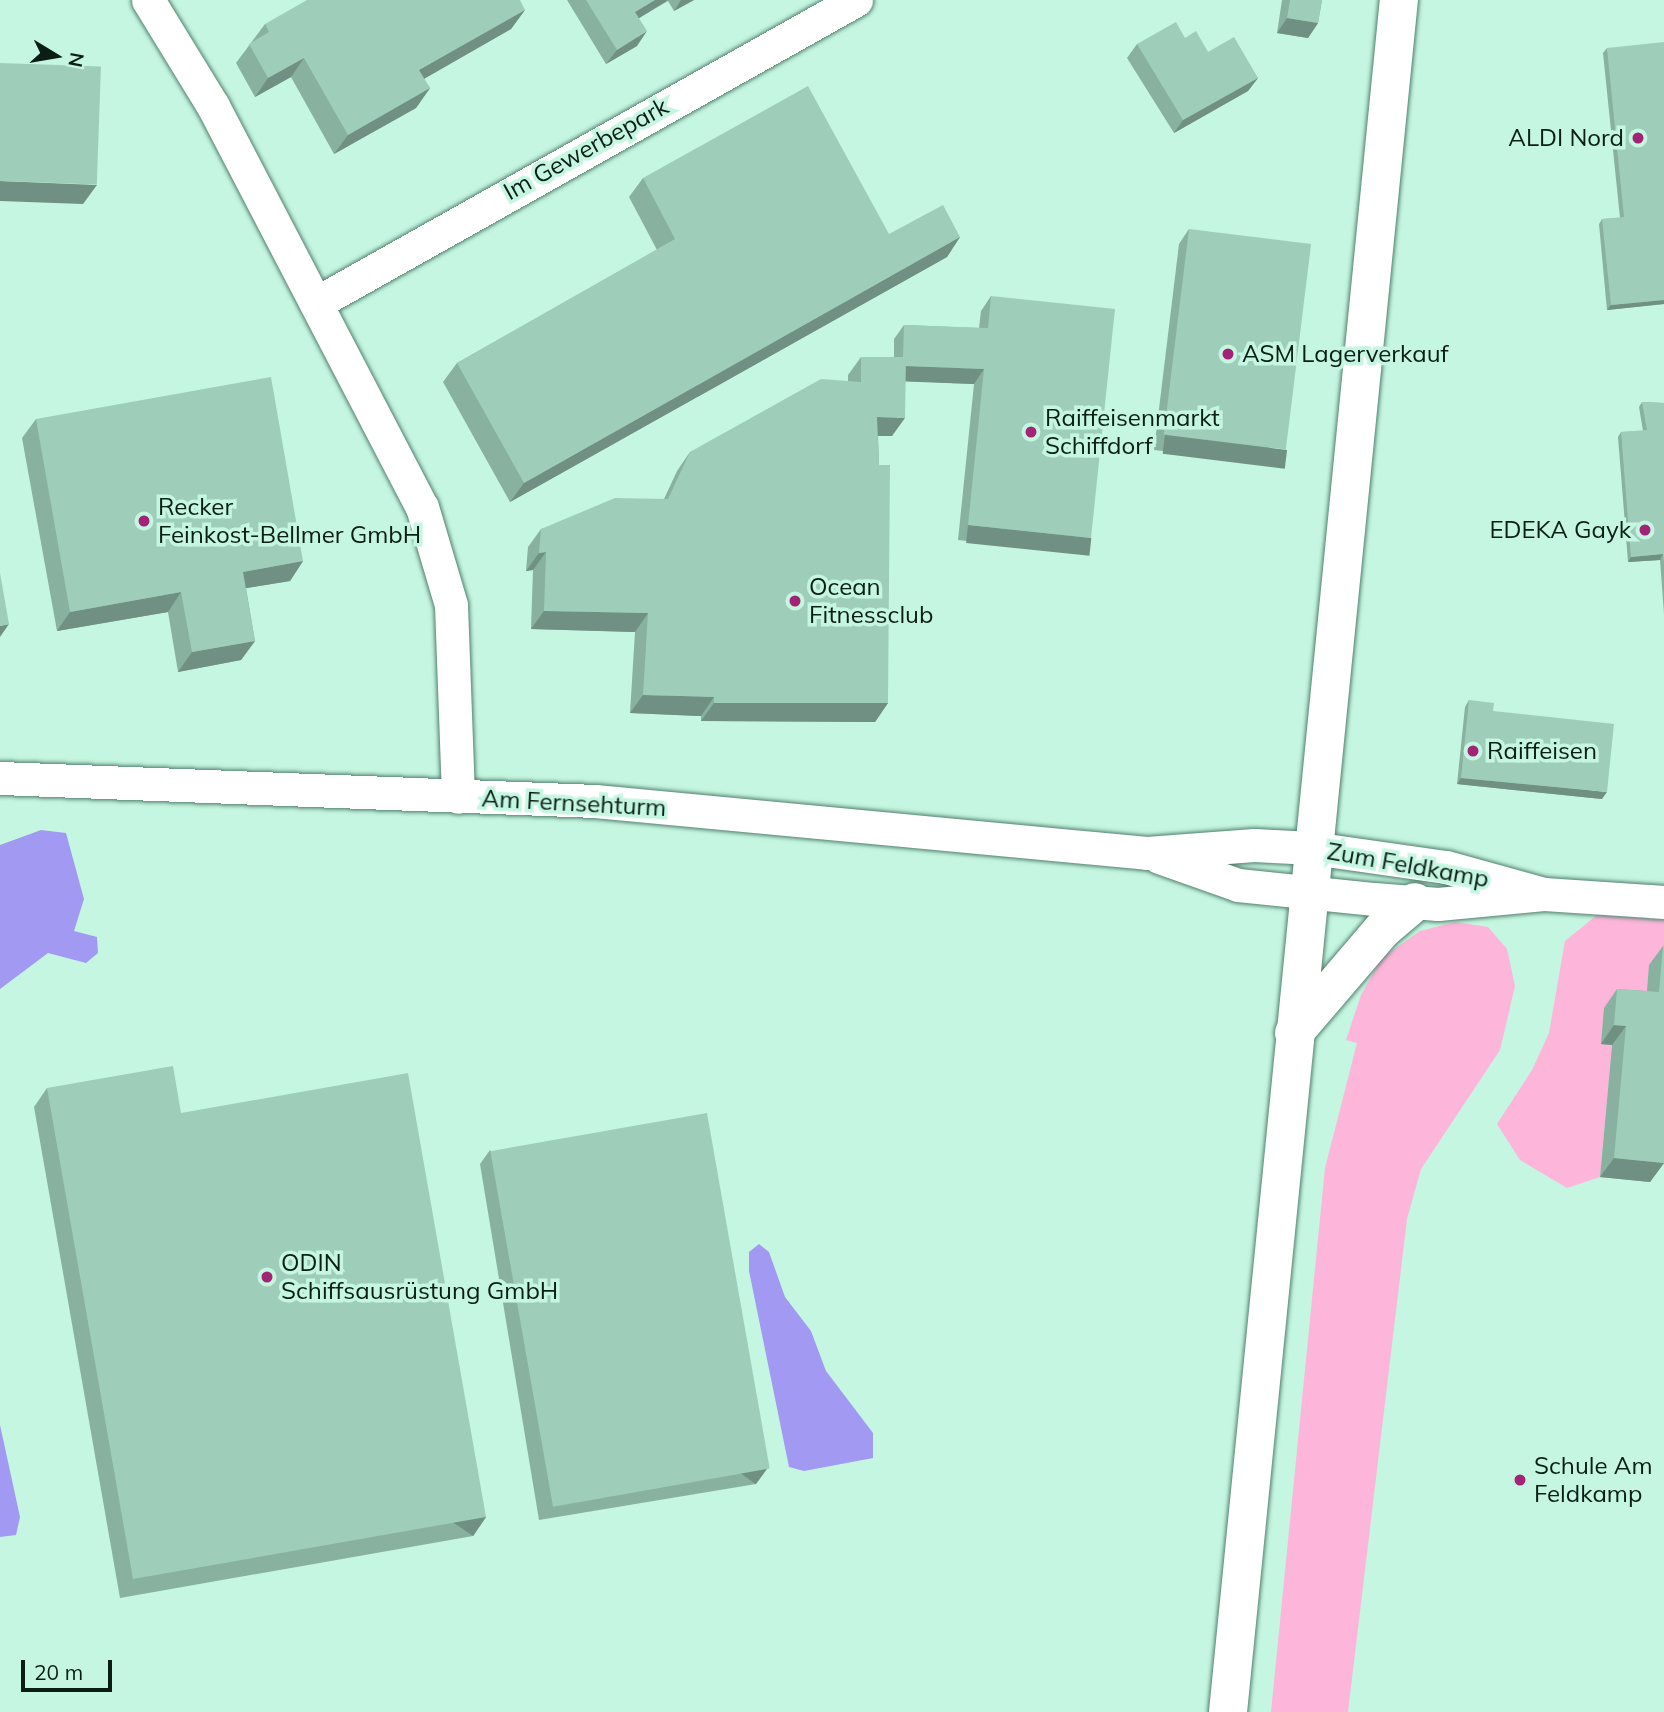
<!DOCTYPE html>
<meta charset="utf-8">
<style>
body{margin:0}
#map{position:relative;width:1664px;height:1712px;overflow:hidden;background:#c5f6e1;font-family:Mulish,sans-serif}
div>[style]{position:absolute}
.green>*{inset:0;background:#fdb5da}
.water>*{inset:0;background:#a299f3}
.roads{filter:drop-shadow(0 0 2px #52806e) drop-shadow(0 0 2px #52806e)}
.street>*{height:33px;margin:-16.5px;padding:0 16.5px;transform-origin:16.5px;border-radius:16.5px;background:#fff}
.secondary>*{height:38px;margin:-19px;padding:0 19px;transform-origin:19px;border-radius:19px;background:#fff}
.wall>*{inset:0;background:#88b19f}
.shaded-wall>*{inset:0;background:#6f9082;transform-origin:0 0}
.building>*{inset:0;background:#9eceb9;transform-origin:0 0}
.dots>*{width:19px;height:19px;translate:-50% -50%;box-sizing:border-box;border:4px solid #c5f6e1;border-radius:50%}
span{translate:-50% -50%;white-space:nowrap;text-align:center;line-height:1.15;-webkit-text-stroke:7px #c5f6e1;paint-order:stroke}
.poi-label{font-size:24px;color:#0a1e16}
.right{translate:-100% -50%;text-align:right}
.left{translate:0 -50%;text-align:left}
.street-label{font-size:24px;color:#0a1e16}
.north{position:absolute;left:21px;top:21px;width:70px;height:70px;-webkit-text-stroke:5px #c5f6e1;paint-order:stroke;rotate:101deg;font-size:19px;font-weight:700;line-height:28px;text-align:center;color:#0a1e16}
.north::after{content:'';display:block;margin:auto;width:24px;height:32px;background:#0a1e16;clip-path:polygon(50% 0,100% 100%,50% 72%,0 100%)}
.scale{position:absolute;left:21px;top:1660px;width:91px;height:32px;box-sizing:border-box;border:4px solid #0a1e16;border-top:0;padding-left:9px;font-size:21px;line-height:24px;white-space:nowrap;color:#0a1e16;-webkit-text-stroke:5px #c5f6e1;paint-order:stroke}
</style>
<div id="map">
<div class="green">
<i style="clip-path:polygon(1597px 915px,1664px 920px,1664px 967px,1646px 1011px,1601px 1044px,1612px 1045px,1600px 1177px,1567px 1188px,1520px 1160px,1497px 1124px,1532px 1070px,1549px 1033px,1565px 941px)"></i>
<i style="clip-path:polygon(1455px 922px,1488px 927px,1507px 949px,1515px 986px,1500px 1050px,1421px 1169px,1407px 1219px,1348px 1712px,1271px 1712px,1325px 1168px,1357px 1043px,1346px 1040px,1361px 995px,1382px 958px,1420px 931px)"></i>
</div>
<div class="water">
<i style="clip-path:polygon(41px 830px,66px 833px,84px 899px,74px 931px,97px 937px,98px 953px,86px 963px,48px 953px,0 989px,0 845px)"></i>
<i style="clip-path:polygon(759px 1244px,769px 1252px,785px 1297px,811px 1331px,826px 1371px,873px 1433px,873px 1458px,804px 1471px,789px 1467px,749px 1271px,749px 1252px)"></i>
<i style="clip-path:polygon(0 1425px,20px 1517px,16px 1535px,0 1537px)"></i>
</div>
<div class="roads">
<div class="street">
<i style="left:148px;top:0;width:124px;rotate:58.5deg"></i>
<i style="left:213px;top:106px;width:452px;rotate:62.5deg"></i>
<i style="left:422px;top:507px;width:102px;rotate:73.5deg"></i>
<i style="left:451px;top:605px;width:192px;rotate:87.9deg"></i>
<i style="left:318px;top:302px;width:617px;rotate:-29.31deg"></i>
<i style="left:0;top:778px;width:595px;rotate:2.21deg"></i>
<i style="left:595px;top:801px;width:554px;rotate:5.38deg"></i>
<i style="left:1147px;top:853px;width:107px;rotate:-4.3deg"></i>
<i style="left:1254px;top:845px;width:58px;rotate:3deg"></i>
<i style="left:1312px;top:848px;width:135px;rotate:8.1deg"></i>
<i style="left:1446px;top:867px;width:102px;rotate:15.4deg"></i>
<i style="left:1159px;top:857px;width:84px;rotate:19.5deg"></i>
<i style="left:1238px;top:885px;width:137px;rotate:5.9deg"></i>
<i style="left:1374px;top:899px;width:64px;rotate:4.5deg"></i>
<i style="left:1438px;top:904px;width:106px;rotate:-5.4deg"></i>
<i style="left:1544px;top:894px;width:120px;rotate:3.8deg"></i>
</div>
<div class="secondary">
<i style="left:1294px;top:1033px;width:135px;rotate:-49.5deg"></i>
<i style="left:1382px;top:930px;width:43px;rotate:-40.3deg"></i>
<i style="left:1228px;top:1712px;width:1721px;rotate:-84.3deg"></i>
</div>
</div>
<div class="wall">
<i style="clip-path:polygon(567px 0,694px 0,674px 11px,668px 1px,639px 18px,637px 46px,606px 64px)"></i>
<i style="clip-path:polygon(1282px 0,1322px 0,1318px 23px,1308px 38px,1277px 33px)"></i>
<i style="clip-path:polygon(525px 10px,511px 29px,424px 79px,430px 88px,416px 108px,334px 154px,291px 77px,255px 97px,236px 63px,265px 24px)"></i>
<i style="clip-path:polygon(1185px 38px,1208px 52px,1258px 78px,1248px 91px,1174px 133px,1127px 58px,1137px 44px)"></i>
<i style="clip-path:polygon(1607px 48px,1664px 304px,1607px 310px,1599px 224px,1602px 219px,1620px 218px,1603px 53px)"></i>
<i style="clip-path:polygon(643px 178px,889px 234px,960px 237px,947px 257px,510px 502px,443px 382px,457px 363px,657px 250px,629px 197px)"></i>
<i style="clip-path:polygon(1189px 229px,1276px 464px,1154px 450px,1179px 244px)"></i>
<i style="clip-path:polygon(991px 296px,1091px 538px,1081px 553px,958px 540px,974px 384px,905px 381px,892px 436px,878px 436px,888px 703px,875px 722px,701px 721px,701px 716px,630px 713px,635px 632px,531px 629px,533px 570px,526px 571px,528px 547px,541px 529px,664px 499px,677px 471px,690px 452px,848px 381px,848px 375px,861px 357px,894px 357px,894px 339px,904px 325px,979px 328px,981px 311px)"></i>
<i style="clip-path:polygon(1642px 402px,1664px 403px,1664px 614px,1660px 560px,1628px 562px,1618px 437px,1621px 432px,1643px 431px,1639px 407px)"></i>
<i style="clip-path:polygon(36px 419px,303px 561px,290px 581px,246px 588px,255px 641px,241px 660px,178px 672px,168px 612px,57px 631px,22px 438px)"></i>
<i style="clip-path:polygon(1469px 700px,1493px 711px,1602px 799px,1457px 784px,1465px 707px)"></i>
<i style="clip-path:polygon(1663px 946px,1664px 1163px,1650px 1182px,1600px 1177px,1612px 1045px,1601px 1044px,1604px 1008px,1617px 989px,1647px 991px,1649px 965px)"></i>
<i style="clip-path:polygon(47px 1088px,181px 1113px,486px 1517px,473px 1536px,120px 1598px,34px 1107px)"></i>
<i style="clip-path:polygon(490px 1150px,756px 1484px,539px 1520px,480px 1164px)"></i>
</div>
<div class="shaded-wall">
<i style="clip-path:polygon(655px 0,668px 0,625px 27px,635px 12px)"></i>
<i style="clip-path:polygon(681px 0,694px 0,674px 11px)"></i>
<i style="clip-path:polygon(525px 10px,511px 29px,406px 89px,419px 70px)"></i>
<i style="clip-path:polygon(1287px 18px,1318px 23px,1308px 38px,1277px 33px)"></i>
<i style="clip-path:polygon(647px 31px,637px 46px,606px 64px,617px 50px)"></i>
<i style="clip-path:polygon(304px 58px,291px 77px,255px 97px,268px 78px)"></i>
<i style="clip-path:polygon(1258px 78px,1248px 91px,1174px 133px,1183px 120px)"></i>
<i style="clip-path:polygon(430px 88px,416px 108px,334px 154px,348px 135px)"></i>
<i style="clip-path:polygon(0 181px,97px 185px,83px 204px,0 201px)"></i>
<i style="clip-path:polygon(960px 237px,947px 257px,510px 502px,524px 483px)"></i>
<i style="clip-path:polygon(1664px 300px,1664px 304px,1607px 310px,1611px 305px)"></i>
<i style="clip-path:polygon(903px 366px,984px 369px,974px 384px,893px 381px)"></i>
<i style="clip-path:polygon(877px 417px,905px 418px,892px 436px,864px 436px)"></i>
<i style="left:1165px;top:435px;width:123px;height:19px;rotate:7deg"></i>
<i style="left:968px;top:525px;width:124px;height:18px;rotate:6deg"></i>
<i style="clip-path:polygon(546px 552px,533px 570px,526px 571px,539px 553px)"></i>
<i style="clip-path:polygon(1663px 554px,1660px 560px,1628px 562px,1631px 557px)"></i>
<i style="clip-path:polygon(303px 561px,290px 581px,229px 591px,243px 572px)"></i>
<i style="clip-path:polygon(181px 592px,168px 612px,57px 631px,70px 612px)"></i>
<i style="clip-path:polygon(544px 611px,648px 613px,635px 632px,531px 629px)"></i>
<i style="clip-path:polygon(9px 624px,0 637px,0 626px)"></i>
<i style="clip-path:polygon(255px 641px,241px 660px,178px 672px,192px 652px)"></i>
<i style="clip-path:polygon(643px 695px,714px 697px,701px 716px,630px 713px)"></i>
<i style="clip-path:polygon(714px 703px,888px 703px,875px 722px,701px 721px)"></i>
<i style="clip-path:polygon(1461px 778px,1607px 792px,1602px 799px,1457px 784px)"></i>
<i style="clip-path:polygon(1614px 1025px,1626px 1026px,1612px 1045px,1601px 1044px)"></i>
<i style="clip-path:polygon(1614px 1158px,1664px 1163px,1650px 1182px,1600px 1177px)"></i>
<i style="left:767px;top:1469px;width:19px;height:220px;rotate:126deg"></i>
<i style="left:486px;top:1517px;width:23px;height:358px;rotate:124deg"></i>
</div>
<div class="building">
<i style="clip-path:polygon(307px 0,520px 0,525px 10px,419px 70px,430px 88px,348px 135px,304px 58px,268px 78px,249px 44px,269px 32px,265px 24px)"></i>
<i style="clip-path:polygon(586px 0,655px 0,635px 12px,647px 31px,617px 50px)"></i>
<i style="clip-path:polygon(1290px 0,1322px 0,1318px 23px,1287px 18px)"></i>
<i style="clip-path:polygon(1176px 22px,1185px 38px,1196px 31px,1208px 52px,1234px 37px,1258px 78px,1183px 120px,1137px 44px)"></i>
<i style="clip-path:polygon(1664px 42px,1664px 300px,1611px 305px,1602px 219px,1624px 217px,1607px 48px)"></i>
<i style="left:0;top:63px;width:101px;height:118px;rotate:2deg"></i>
<i style="clip-path:polygon(808px 86px,889px 234px,943px 205px,960px 237px,524px 483px,457px 363px,675px 239px,643px 178px)"></i>
<i style="left:1189px;top:229px;width:123px;height:207px;rotate:7deg"></i>
<i style="clip-path:polygon(991px 296px,1115px 309px,1091px 538px,968px 525px,984px 369px,905px 366px,906px 357px,903px 357px,904px 325px,988px 328px)"></i>
<i style="clip-path:polygon(861px 357px,906px 357px,905px 418px,877px 417px,879px 465px,890px 465px,888px 703px,714px 703px,714px 697px,643px 695px,648px 613px,544px 611px,546px 552px,539px 553px,541px 529px,615px 498px,668px 499px,690px 452px,821px 379px,861px 382px)"></i>
<i style="clip-path:polygon(271px 377px,303px 561px,243px 572px,255px 641px,192px 652px,181px 592px,70px 612px,36px 419px)"></i>
<i style="clip-path:polygon(1642px 402px,1664px 403px,1664px 565px,1663px 554px,1631px 557px,1621px 432px,1647px 430px)"></i>
<i style="clip-path:polygon(0 573px,9px 624px,0 626px)"></i>
<i style="clip-path:polygon(1469px 700px,1494px 703px,1493px 711px,1614px 724px,1607px 792px,1461px 778px)"></i>
<i style="clip-path:polygon(1663px 946px,1664px 946px,1664px 1163px,1614px 1158px,1626px 1026px,1614px 1025px,1617px 989px,1659px 992px)"></i>
<i style="clip-path:polygon(173px 1066px,181px 1113px,408px 1073px,486px 1517px,133px 1579px,47px 1088px)"></i>
<i style="left:707px;top:1113px;width:361px;height:220px;rotate:80deg"></i>
</div>
<div class="dots">
<i style="left:1638px;top:138px;background:#a32374"></i>
<i style="left:1228px;top:354px;background:#a32374"></i>
<i style="left:1031px;top:432px;background:#a32374"></i>
<i style="left:144px;top:521px;background:#a32374"></i>
<i style="left:1645px;top:530px;background:#a32374"></i>
<i style="left:795px;top:601px;background:#a32374"></i>
<i style="left:1473px;top:751px;background:#a32374"></i>
<i style="left:267px;top:1277px;background:#a32374"></i>
<i style="left:1520px;top:1480px;background:#a32374"></i>
</div>
<div class="poi-label">
<span class="right" style="left:1624px;top:138px">ALDI Nord</span>
<span class="left" style="left:1242px;top:354px">ASM Lagerverkauf</span>
<span class="left" style="left:1045px;top:432px">Raiffeisenmarkt<br>Schiffdorf</span>
<span class="left" style="left:158px;top:521px">Recker<br>Feinkost-Bellmer GmbH</span>
<span class="right" style="left:1631px;top:530px">EDEKA Gayk</span>
<span class="left" style="left:809px;top:601px">Ocean<br>Fitnessclub</span>
<span class="left" style="left:1487px;top:751px">Raiffeisen</span>
<span class="left" style="left:281px;top:1277px">ODIN<br>Schiffsausrüstung GmbH</span>
<span class="left" style="left:1534px;top:1480px">Schule Am<br>Feldkamp</span>
</div>
<div class="street-label">
<span style="left:586px;top:149px;rotate:-29deg">Im Gewerbepark</span>
<span style="left:574px;top:803px;rotate:3deg">Am Fernsehturm</span>
<span style="left:1408px;top:865px;rotate:10deg">Zum Feldkamp</span>
</div>
<div class="north">N</div>
<div class="scale">20 m</div>
</div>
